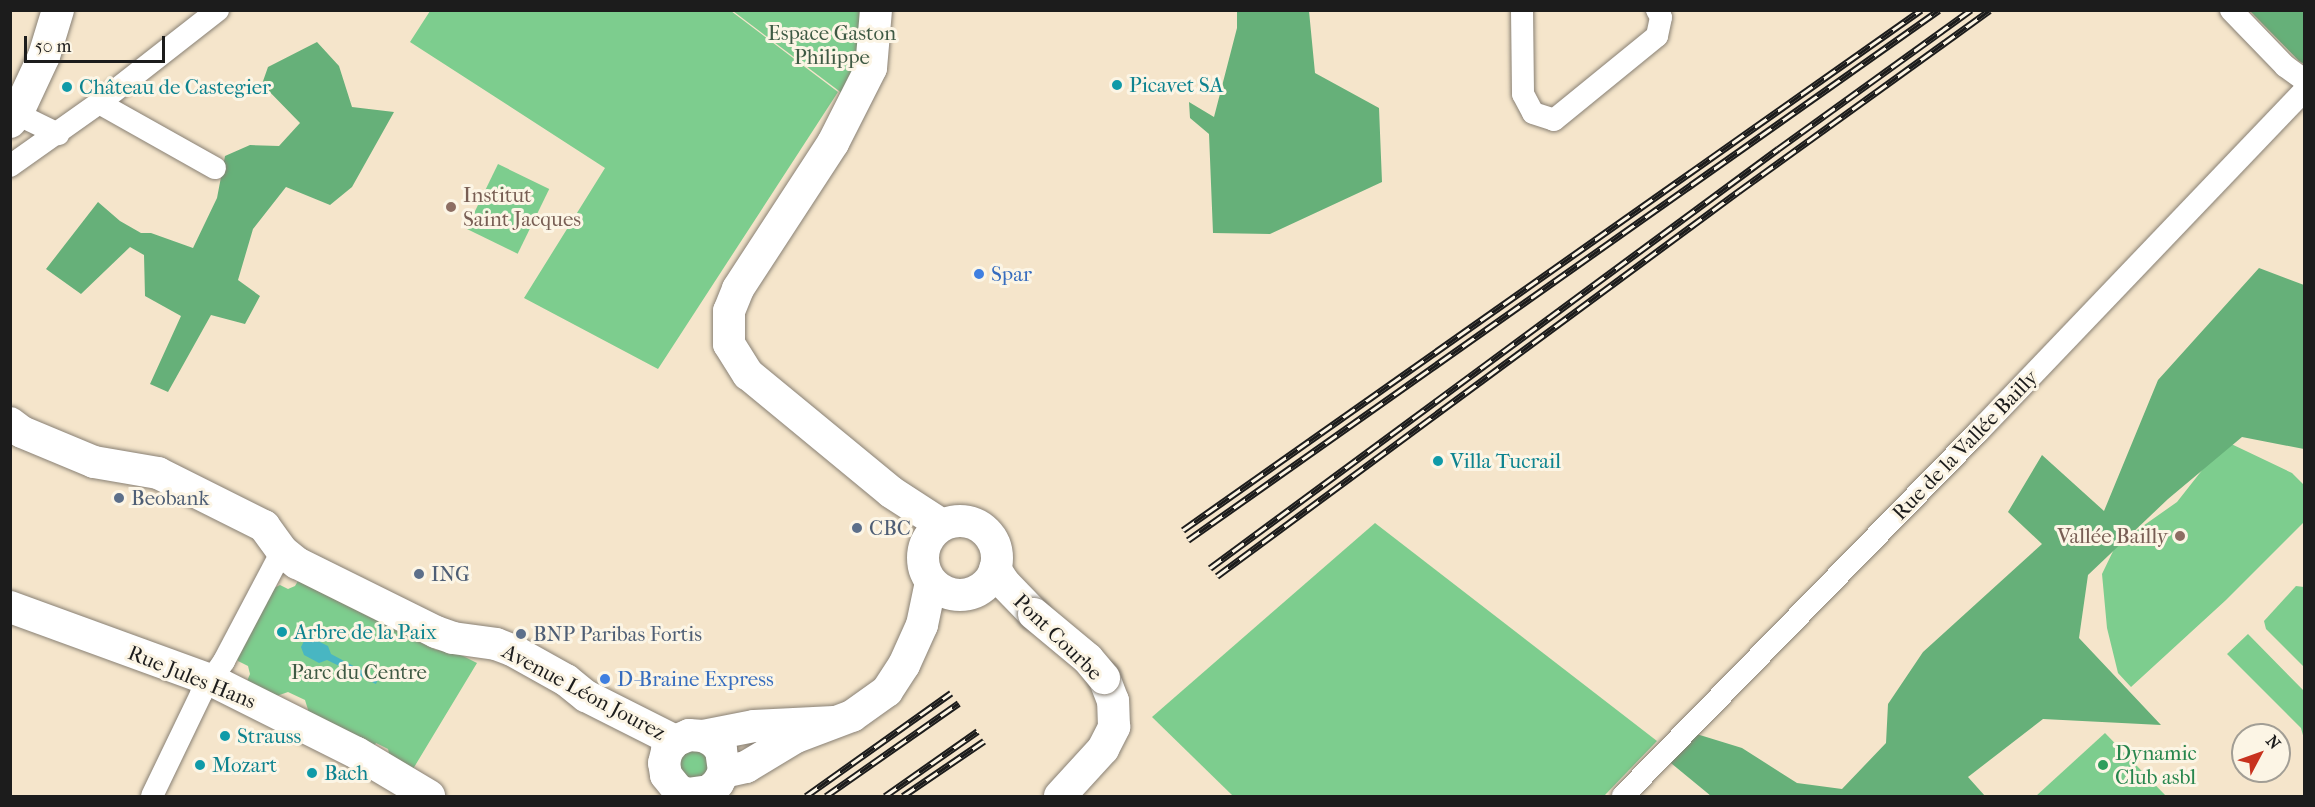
<!DOCTYPE html>
<meta charset="utf-8">
<style>
body{margin:0}
#map{position:relative;width:2315px;height:807px;overflow:hidden;background:#f5e5cb;font-family:"IM FELL French Canon",serif}
div>[style]{position:absolute}
.green>*{inset:0;background:#7dcd8e;transform-origin:0 0}
.round{border-radius:50%}
.forest>*{inset:0;background:#66b079}
.water>*{inset:0;background:#48b6c2}
.roads{filter:drop-shadow(0 0 2px #888074) drop-shadow(0 0 2px #888074)}
.street>*{height:22px;margin:-11px;padding:0 11px;transform-origin:11px;border-radius:11px;background:#fff}
.secondary>*{height:32px;margin:-16px;padding:0 16px;transform-origin:16px;border-radius:16px;background:#fff}
.secondary>.ring{margin:-16px;padding:0;box-sizing:content-box;background:none;border:32px solid #fff;border-radius:50%}
.rail>*{height:7px;margin-top:-3.5px;transform-origin:0;background:repeating-linear-gradient(90deg,#fcf5e5 0 14px,#1c1c1c 0 28px);box-sizing:border-box;border-block:2px solid #1c1c1c}
.bridges{filter:drop-shadow(0 0 2px #888074) drop-shadow(0 0 2px #888074)}
.secondary-bridge>*{height:32px;margin:-16px;padding:0 16px;transform-origin:16px;border-radius:16px;background:#fff}
.dots>*{width:16px;height:16px;translate:-50% -50%;box-sizing:border-box;border:3px solid #fcf5e5;border-radius:50%}
span{translate:-50% -50%;white-space:nowrap;text-align:center;line-height:1.15;-webkit-text-stroke:6px #fcf5e5;paint-order:stroke}
.park-label{font-size:21px;color:#3e5a44}
.culture-label{font-size:21px;color:#0d838f}
.left{translate:0 -50%;text-align:left}
.education-label{font-size:21px;color:#785e54}
.right{translate:-100% -50%;text-align:right}
.shop-label{font-size:21px;color:#366cbe}
.street-label{font-size:21px;color:#1c1c1c}
.service-label{font-size:21px;color:#4e5e75}
.leisure-label{font-size:21px;color:#27864d}
.frame{position:absolute;inset:0;border:12px solid #1c1c1c;pointer-events:none}
.north{position:absolute;left:2231px;top:723px;width:60px;height:60px;box-sizing:border-box;background:#fcf5e5;border:2px solid #a29e95;border-radius:50%;rotate:49deg;font-size:16px;font-weight:700;line-height:24px;text-align:center;color:#1c1c1c}
.north::after{content:'';display:block;margin:auto;width:21px;height:27px;background:#c8321e;clip-path:polygon(50% 0,100% 100%,50% 72%,0 100%)}
.scale{position:absolute;left:24px;top:36px;width:141px;height:27px;box-sizing:border-box;border:3px solid #1c1c1c;border-top:0;padding-left:8px;font-size:18px;line-height:21px;white-space:nowrap;color:#1c1c1c;-webkit-text-stroke:4px #fcf5e5;paint-order:stroke}
</style>
<div id="map">
<div class="green">
<i style="clip-path:polygon(430px 11px,731px 11px,838px 92px,658px 369px,524px 298px,605px 168px,410px 42px)"></i>
<i style="clip-path:polygon(733px 11px,863px 11px,869px 40px,843px 94px)"></i>
<i style="left:498px;top:164px;width:57px;height:72px;rotate:26deg"></i>
<i style="clip-path:polygon(2225px 441px,2292px 473px,2304px 485px,2304px 522px,2226px 600px,2131px 687px,2118px 673px,2107px 628px,2102px 574px,2116px 545px,2177px 502px)"></i>
<i style="clip-path:polygon(1375px 523px,1657px 741px,1604px 796px,1233px 796px,1152px 717px)"></i>
<i style="clip-path:polygon(298px 581px,436px 650px,445px 647px,477px 663px,413px 769px,390px 757px,388px 749px,376px 743px,373px 748px,310px 716px,305px 700px,288px 692px,271px 698px,247px 681px,250px 674px,248px 666px,238px 661px,236px 656px,270px 590px,280px 585px,288px 589px,295px 586px)"></i>
<i style="clip-path:polygon(2296px 586px,2304px 587px,2304px 667px,2266px 629px,2264px 621px)"></i>
<i style="clip-path:polygon(2248px 634px,2304px 691px,2304px 739px,2301px 728px,2227px 654px)"></i>
<i style="clip-path:polygon(2105px 733px,2166px 796px,2036px 796px)"></i>
<i class="round" style="left:679px;top:749px;width:30px;height:30px"></i>
</div>
<div class="forest">
<i style="clip-path:polygon(1237px 11px,1309px 11px,1315px 73px,1379px 108px,1382px 182px,1270px 234px,1213px 233px,1209px 134px,1190px 118px,1189px 102px,1214px 117px,1237px 28px)"></i>
<i style="clip-path:polygon(2250px 11px,2304px 11px,2304px 64px,2299px 61px)"></i>
<i style="clip-path:polygon(317px 42px,339px 66px,352px 107px,394px 112px,352px 187px,330px 205px,286px 187px,253px 229px,238px 280px,260px 296px,245px 324px,211px 315px,168px 392px,150px 384px,181px 316px,145px 296px,144px 255px,130px 247px,81px 294px,46px 269px,98px 202px,120px 221px,141px 233px,151px 233px,193px 248px,217px 198px,225px 156px,250px 145px,279px 146px,300px 123px,262px 84px,268px 67px)"></i>
<i style="clip-path:polygon(2259px 268px,2304px 285px,2304px 449px,2242px 437px,2168px 499px,2088px 575px,2079px 638px,2161px 725px,2043px 719px,1968px 777px,1985px 796px,1711px 796px,1666px 759px,1690px 732px,1742px 748px,1797px 783px,1842px 789px,1886px 743px,1888px 704px,1923px 652px,2042px 544px,2008px 512px,2042px 455px,2104px 511px,2158px 380px)"></i>
</div>
<div class="water">
<i style="clip-path:polygon(314px 639px,328px 646px,331px 654px,378px 679px,376px 684px,327px 660px,319px 663px,304px 655px,301px 647px,304px 641px)"></i>
</div>
<div class="roads">
<div class="street">
<i style="left:1522px;top:10px;width:84px;rotate:89.3deg"></i>
<i style="left:1523px;top:94px;width:21px;rotate:62deg"></i>
<i style="left:1533px;top:113px;width:22px;rotate:18deg"></i>
<i style="left:1554px;top:120px;width:133px;rotate:-39.2deg"></i>
<i style="left:1657px;top:36px;width:19px;rotate:-78deg"></i>
<i style="left:1661px;top:17px;width:8px;rotate:-120deg"></i>
<i style="left:2231px;top:10px;width:78px;rotate:46deg"></i>
<i style="left:2285px;top:66px;width:24px;rotate:36deg"></i>
<i style="left:99px;top:103px;width:133px;rotate:29.3deg"></i>
<i style="left:17px;top:114px;width:46px;rotate:26deg"></i>
<i style="left:10px;top:166px;width:109px;rotate:-35.3deg"></i>
<i style="left:99px;top:103px;width:151px;rotate:-38deg"></i>
<i style="left:152px;top:796px;width:113px;rotate:-64.3deg"></i>
<i style="left:201px;top:694px;width:40px;rotate:-55.1deg"></i>
<i style="left:224px;top:661px;width:124px;rotate:-62.2deg"></i>
<i style="left:1623px;top:796px;width:508px;rotate:-45.72deg"></i>
<i style="left:1978px;top:432px;width:472px;rotate:-46.3deg"></i>
</div>
<div class="secondary">
<i style="left:876px;top:10px;width:58px;rotate:94.9deg"></i>
<i style="left:871px;top:68px;width:84px;rotate:116.9deg"></i>
<i style="left:833px;top:143px;width:174px;rotate:123.1deg"></i>
<i style="left:738px;top:289px;width:24px;rotate:112deg"></i>
<i style="left:729px;top:311px;width:33px;rotate:90deg"></i>
<i style="left:729px;top:344px;width:36px;rotate:58deg"></i>
<i style="left:748px;top:374px;width:185px;rotate:39.5deg"></i>
<i style="left:891px;top:492px;width:61px;rotate:32.9deg"></i>
<i style="left:10px;top:122px;width:11px;rotate:-49deg"></i>
<i style="left:17px;top:114px;width:64px;rotate:-65deg"></i>
<i style="left:44px;top:56px;width:48px;rotate:-73.1deg"></i>
<i style="left:10px;top:423px;width:15px;rotate:37deg"></i>
<i style="left:22px;top:432px;width:78px;rotate:22.6deg"></i>
<i style="left:94px;top:462px;width:65px;rotate:9.8deg"></i>
<i style="left:158px;top:473px;width:119px;rotate:26.6deg"></i>
<i style="left:264px;top:526px;width:31px;rotate:54deg"></i>
<i style="left:282px;top:551px;width:19px;rotate:39deg"></i>
<i style="left:297px;top:563px;width:155px;rotate:26.4deg"></i>
<i style="left:436px;top:632px;width:18px;rotate:19deg"></i>
<i style="left:453px;top:638px;width:43px;rotate:7.9deg"></i>
<i style="left:496px;top:644px;width:17px;rotate:21deg"></i>
<i style="left:512px;top:650px;width:62px;rotate:29.1deg"></i>
<i style="left:566px;top:680px;width:26px;rotate:39deg"></i>
<i style="left:586px;top:696px;width:100px;rotate:26.8deg"></i>
<i class="ring" style="left:923px;top:521px;width:42px;height:42px"></i>
<i style="left:995px;top:569px;width:17px;rotate:57deg"></i>
<i style="left:1004px;top:583px;width:43px;rotate:45.9deg"></i>
<i style="left:10px;top:607px;width:214px;rotate:20deg"></i>
<i style="left:211px;top:680px;width:163px;rotate:26.6deg"></i>
<i style="left:357px;top:753px;width:84px;rotate:30.8deg"></i>
<i style="left:703px;top:736px;width:11px;rotate:27deg"></i>
<i style="left:713px;top:741px;width:12px;rotate:48deg"></i>
<i style="left:721px;top:750px;width:22px;rotate:82deg"></i>
<i style="left:724px;top:772px;width:13px;rotate:119deg"></i>
<i style="left:718px;top:783px;width:12px;rotate:138deg"></i>
<i style="left:709px;top:791px;width:22px;rotate:172deg"></i>
<i style="left:687px;top:794px;width:10px;rotate:-156deg"></i>
<i style="left:678px;top:790px;width:19px;rotate:-129deg"></i>
<i style="left:666px;top:775px;width:12px;rotate:-99deg"></i>
<i style="left:664px;top:763px;width:12px;rotate:-76deg"></i>
<i style="left:667px;top:751px;width:13px;rotate:-51deg"></i>
<i style="left:675px;top:741px;width:15px;rotate:-23deg"></i>
<i style="left:689px;top:735px;width:14px;rotate:4deg"></i>
<i style="left:703px;top:736px;width:52px;rotate:-11.1deg"></i>
<i style="left:754px;top:726px;width:80px;rotate:-2.9deg"></i>
<i style="left:724px;top:772px;width:23px;rotate:-13deg"></i>
<i style="left:746px;top:767px;width:58px;rotate:-31deg"></i>
<i style="left:796px;top:737px;width:60px;rotate:-20.6deg"></i>
<i style="left:852px;top:716px;width:43px;rotate:-35.5deg"></i>
<i style="left:887px;top:691px;width:31px;rotate:-57deg"></i>
<i style="left:904px;top:665px;width:44px;rotate:-65.8deg"></i>
<i style="left:922px;top:625px;width:44px;rotate:-78.2deg"></i>
<i style="left:1060px;top:796px;width:64px;rotate:-47.5deg"></i>
<i style="left:1103px;top:749px;width:25px;rotate:-63deg"></i>
<i style="left:1114px;top:727px;width:26px;rotate:-92deg"></i>
<i style="left:1113px;top:701px;width:25px;rotate:-111deg"></i>
</div>
</div>
<div class="rail">
<i style="left:1183px;top:530px;width:903px;rotate:-35.17deg"></i>
<i style="left:1188px;top:540px;width:919px;rotate:-35.21deg"></i>
<i style="left:1210px;top:568px;width:706px;rotate:-36.42deg"></i>
<i style="left:1778px;top:149px;width:238px;rotate:-35.8deg"></i>
<i style="left:1217px;top:576px;width:649px;rotate:-36.41deg"></i>
<i style="left:1739px;top:191px;width:309px;rotate:-35.8deg"></i>
<i style="left:806px;top:796px;width:178px;rotate:-35.4deg"></i>
<i style="left:826px;top:796px;width:162px;rotate:-35deg"></i>
<i style="left:885px;top:796px;width:113px;rotate:-35deg"></i>
<i style="left:903px;top:796px;width:98px;rotate:-34.2deg"></i>
</div>
<div class="bridges">
<div class="secondary-bridge">
<i style="left:1034px;top:614px;width:70px;rotate:39.8deg"></i>
<i style="left:1088px;top:659px;width:25px;rotate:50deg"></i>
</div>
</div>
<div class="dots">
<i style="left:1117px;top:85px;background:#0f9aa8"></i>
<i style="left:67px;top:87px;background:#0f9aa8"></i>
<i style="left:451px;top:207px;background:#8d6e63"></i>
<i style="left:979px;top:274px;background:#3f7fe0"></i>
<i style="left:1438px;top:461px;background:#0f9aa8"></i>
<i style="left:119px;top:498px;background:#5c6f8a"></i>
<i style="left:857px;top:528px;background:#5c6f8a"></i>
<i style="left:2180px;top:536px;background:#8d6e63"></i>
<i style="left:419px;top:574px;background:#5c6f8a"></i>
<i style="left:282px;top:632px;background:#0f9aa8"></i>
<i style="left:521px;top:634px;background:#5c6f8a"></i>
<i style="left:605px;top:679px;background:#3f7fe0"></i>
<i style="left:225px;top:736px;background:#0f9aa8"></i>
<i style="left:200px;top:765px;background:#0f9aa8"></i>
<i style="left:2103px;top:765px;background:#2e9e5b"></i>
<i style="left:312px;top:773px;background:#0f9aa8"></i>
</div>
<div class="park-label">
<span style="left:832px;top:45px">Espace Gaston<br>Philippe</span>
<span style="left:359px;top:672px">Parc du Centre</span>
</div>
<div class="culture-label">
<span class="left" style="left:1129px;top:85px">Picavet SA</span>
<span class="left" style="left:79px;top:87px">Château de Castegier</span>
<span class="left" style="left:1450px;top:461px">Villa Tucrail</span>
<span class="left" style="left:294px;top:632px">Arbre de la Paix</span>
<span class="left" style="left:237px;top:736px">Strauss</span>
<span class="left" style="left:212px;top:765px">Mozart</span>
<span class="left" style="left:324px;top:773px">Bach</span>
</div>
<div class="education-label">
<span class="left" style="left:463px;top:207px">Institut<br>Saint Jacques</span>
<span class="right" style="left:2168px;top:536px">Vallée Bailly</span>
</div>
<div class="shop-label">
<span class="left" style="left:991px;top:274px">Spar</span>
<span class="left" style="left:617px;top:679px">D-Braine Express</span>
</div>
<div class="street-label">
<span style="left:1965px;top:445px;rotate:-46deg">Rue de la Vallée Bailly</span>
<span style="left:1058px;top:637px;rotate:44deg">Pont Courbe</span>
<span style="left:192px;top:677px;rotate:22deg">Rue Jules Hans</span>
<span style="left:584px;top:692px;rotate:28deg">Avenue Léon Jourez</span>
</div>
<div class="service-label">
<span class="left" style="left:131px;top:498px">Beobank</span>
<span class="left" style="left:869px;top:528px">CBC</span>
<span class="left" style="left:431px;top:574px">ING</span>
<span class="left" style="left:533px;top:634px">BNP Paribas Fortis</span>
</div>
<div class="leisure-label">
<span class="left" style="left:2115px;top:765px">Dynamic<br>Club asbl</span>
</div>
<div class="frame"></div>
<div class="north">N</div>
<div class="scale">50 m</div>
</div>
